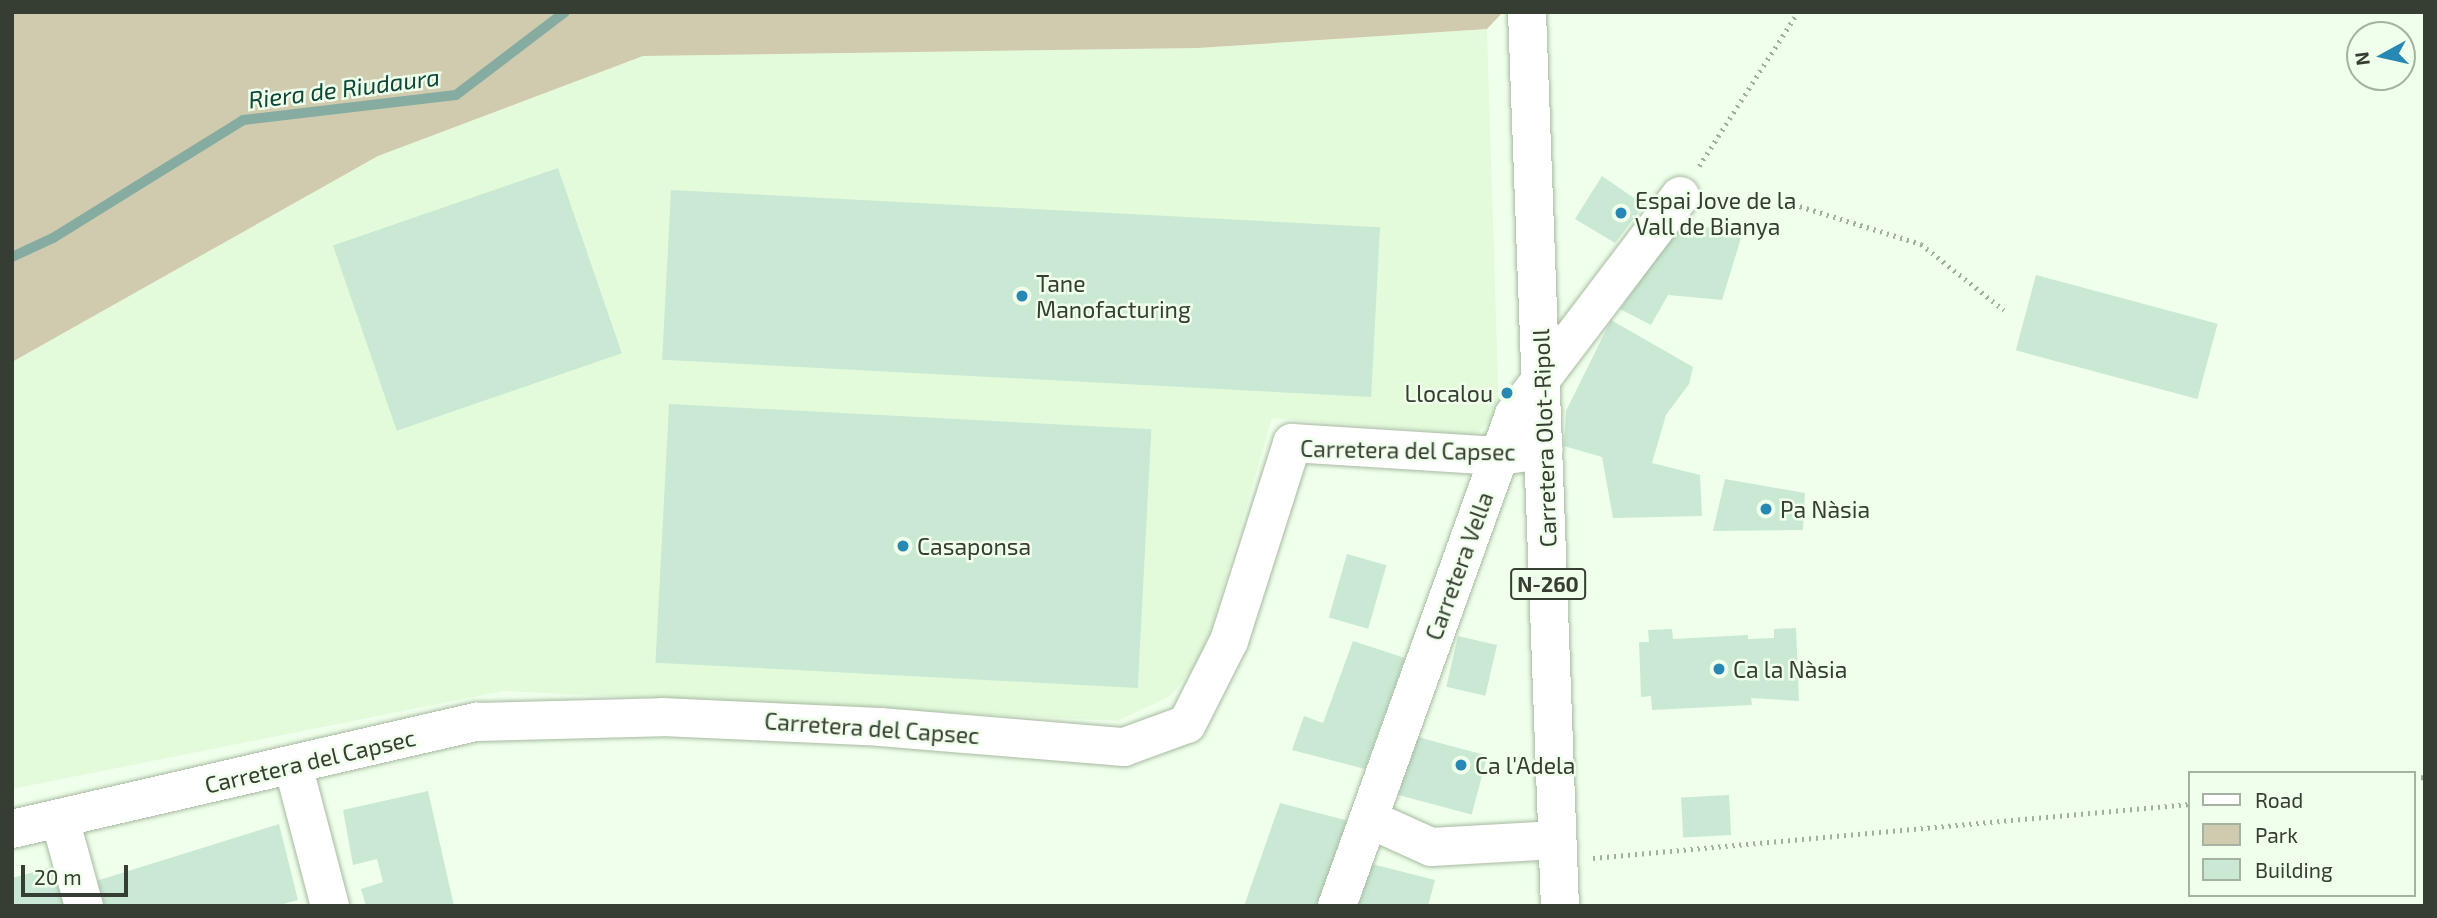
<!DOCTYPE html>
<meta charset="utf-8">
<style>
body{margin:0}
#map{position:relative;width:2437px;height:918px;overflow:hidden;background:#efffeb;font-family:"Exo 2",sans-serif}
div>[style]{position:absolute}
.built>*{inset:0;background:#e3fbdb}
.green>*{inset:0;background:#d0cbae}
.stream>*{height:10px;margin:-5px;padding:0 5px;transform-origin:5px;border-radius:5px;background:#86aca1}
.building>*{inset:0;background:#c9e9d4;transform-origin:0 0}
.path>*{height:4.5px;margin-top:-2.25px;transform-origin:0;background:repeating-linear-gradient(90deg,#a2af9f 0 2px,transparent 0 7px)}
.roads{filter:drop-shadow(0 0 2px #a7baa1) drop-shadow(0 0 2px #a7baa1)}
.minor>*{height:38px;margin:-19px;padding:0 19px;transform-origin:19px;border-radius:19px;background:#fff}
.major>*{height:38px;margin:-19px;padding:0 19px;transform-origin:19px;border-radius:19px;background:#fff}
.dots>*{width:19px;height:19px;translate:-50% -50%;box-sizing:border-box;border:4px solid #efffeb;border-radius:50%}
span{translate:-50% -50%;white-space:nowrap;text-align:center;line-height:1.15;-webkit-text-stroke:5px #efffeb;paint-order:stroke}
.shield-label span{padding:2px 5px;background:#efffeb;border:2px solid;border-radius:5px;-webkit-text-stroke-width:0}
.shield-label{font-size:21px;color:#363d33;font-weight:700}
.poi-label{font-size:23px;color:#363d33}
.left{translate:0 -50%;text-align:left}
.right{translate:-100% -50%;text-align:right}
.street-label{font-size:23px;color:#363d33}
.water-label{font-size:24px;color:#0e463a;font-style:italic}
.frame{position:absolute;inset:0;border:14px solid #363d33;pointer-events:none}
.legend{position:absolute;left:2188px;top:771px;width:228px;height:126px;box-sizing:border-box;background:#efffeb;border:2px solid #a5b1a1;margin:0;padding:9px 12px;list-style:none;font-size:21px;color:#363d33}
.legend li{display:flex;align-items:center;gap:14px;height:35px}
.legend b{width:35px;border:2px solid #a5b1a1}
.north{position:absolute;left:2346px;top:21px;width:70px;height:70px;box-sizing:border-box;background:#efffeb;border:2px solid #a5b1a1;border-radius:50%;rotate:262deg;font-size:19px;font-weight:700;line-height:28px;text-align:center;color:#363d33}
.north::after{content:'';display:block;margin:auto;width:24px;height:32px;background:#2788b3;clip-path:polygon(50% 0,100% 100%,50% 72%,0 100%)}
.scale{position:absolute;left:21px;top:865px;width:107px;height:32px;box-sizing:border-box;border:4px solid #363d33;border-top:0;padding-left:9px;font-size:21px;line-height:24px;white-space:nowrap;color:#363d33;-webkit-text-stroke:5px #efffeb;paint-order:stroke}
</style>
<div id="map">
<div class="built">
<i style="clip-path:polygon(1487px 29px,1499px 412px,1475px 435px,1272px 418px,1203px 656px,1170px 696px,1118px 721px,503px 691px,12px 789px,12px 362px,378px 156px,643px 56px,1198px 48px)"></i>
</div>
<div class="green">
<i style="clip-path:polygon(12px 12px,1503px 12px,1487px 29px,1198px 48px,643px 56px,378px 156px,12px 362px)"></i>
</div>
<div class="stream">
<i style="left:12px;top:257px;width:45px;rotate:-24.9deg"></i>
<i style="left:53px;top:238px;width:224px;rotate:-31.8deg"></i>
<i style="left:243px;top:120px;width:214px;rotate:-6.7deg"></i>
<i style="left:456px;top:95px;width:137px;rotate:-37.3deg"></i>
</div>
<div class="building">
<i style="left:558px;top:168px;width:196px;height:238px;rotate:71deg"></i>
<i style="clip-path:polygon(1602px 176px,1644px 205px,1615px 243px,1575px 219px)"></i>
<i style="left:671px;top:190px;width:710px;height:170px;rotate:3deg"></i>
<i style="clip-path:polygon(1682px 219px,1741px 238px,1722px 300px,1668px 295px,1651px 325px,1620px 309px)"></i>
<i style="left:2036px;top:275px;width:188px;height:78px;rotate:15deg"></i>
<i style="clip-path:polygon(1611px 320px,1693px 367px,1689px 384px,1666px 415px,1652px 463px,1700px 475px,1702px 516px,1613px 518px,1602px 457px,1564px 446px,1566px 411px)"></i>
<i style="left:669px;top:404px;width:483px;height:259px;rotate:3deg"></i>
<i style="clip-path:polygon(1725px 479px,1805px 493px,1803px 530px,1713px 531px)"></i>
<i style="left:1347px;top:554px;width:41px;height:66px;rotate:16deg"></i>
<i style="clip-path:polygon(1796px 628px,1799px 701px,1751px 698px,1752px 705px,1652px 710px,1651px 696px,1641px 697px,1639px 642px,1649px 642px,1648px 630px,1672px 629px,1673px 639px,1748px 635px,1748px 639px,1774px 638px,1774px 629px)"></i>
<i style="left:1458px;top:636px;width:40px;height:52px;rotate:13deg"></i>
<i style="clip-path:polygon(1353px 641px,1405px 658px,1365px 769px,1292px 750px,1304px 716px,1323px 723px)"></i>
<i style="left:1414px;top:736px;width:76px;height:61px;rotate:15deg"></i>
<i style="clip-path:polygon(428px 791px,454px 906px,366px 906px,361px 889px,383px 882px,377px 859px,353px 865px,343px 810px)"></i>
<i style="left:1729px;top:795px;width:40px;height:48px;rotate:87deg"></i>
<i style="clip-path:polygon(1280px 803px,1349px 821px,1318px 906px,1244px 906px)"></i>
<i style="clip-path:polygon(279px 824px,298px 900px,276px 906px,103px 906px,96px 881px)"></i>
<i style="clip-path:polygon(1368px 863px,1435px 880px,1428px 906px,1353px 906px)"></i>
<i style="clip-path:polygon(55px 866px,64px 906px,12px 906px,12px 878px)"></i>
</div>
<div class="path">
<i style="left:1699px;top:166px;width:183px;rotate:-57.3deg"></i>
<i style="left:1780px;top:200px;width:148px;rotate:17.3deg"></i>
<i style="left:1921px;top:244px;width:106px;rotate:38.5deg"></i>
<i style="left:2414px;top:778px;width:11px;rotate:-5deg"></i>
<i style="left:1593px;top:858px;width:599px;rotate:-5.17deg"></i>
</div>
<div class="roads">
<div class="minor">
<i style="left:293px;top:765px;width:146px;rotate:75.3deg"></i>
<i style="left:60px;top:819px;width:90px;rotate:74.6deg"></i>
<i style="left:1369px;top:819px;width:68px;rotate:24.3deg"></i>
<i style="left:1431px;top:847px;width:126px;rotate:-3.2deg"></i>
<i style="left:12px;top:829px;width:477px;rotate:-13deg"></i>
<i style="left:477px;top:722px;width:185px;rotate:-1.5deg"></i>
<i style="left:662px;top:717px;width:218px;rotate:2.6deg"></i>
<i style="left:880px;top:727px;width:245px;rotate:4.7deg"></i>
<i style="left:1124px;top:747px;width:67px;rotate:-20.1deg"></i>
<i style="left:1187px;top:724px;width:93px;rotate:-63.2deg"></i>
<i style="left:1229px;top:641px;width:208px;rotate:-72.3deg"></i>
<i style="left:1292px;top:443px;width:206px;rotate:3.6deg"></i>
<i style="left:1498px;top:456px;width:46px;rotate:-7.4deg"></i>
<i style="left:1337px;top:906px;width:522px;rotate:-70.18deg"></i>
<i style="left:1514px;top:415px;width:275px;rotate:-52.8deg"></i>
</div>
<div class="major">
<i style="left:1527px;top:12px;width:895px;rotate:87.89deg"></i>
</div>
</div>
<div class="dots">
<i style="left:1621px;top:213px;background:#2788b3"></i>
<i style="left:1022px;top:296px;background:#2788b3"></i>
<i style="left:1507px;top:393px;background:#2788b3"></i>
<i style="left:1766px;top:509px;background:#2788b3"></i>
<i style="left:903px;top:546px;background:#2788b3"></i>
<i style="left:1719px;top:669px;background:#2788b3"></i>
<i style="left:1461px;top:765px;background:#2788b3"></i>
</div>
<div class="shield-label">
<span style="left:1548px;top:584px">N-260</span>
</div>
<div class="poi-label">
<span class="left" style="left:1635px;top:213px">Espai Jove de la<br>Vall de Bianya</span>
<span class="left" style="left:1036px;top:296px">Tane<br>Manofacturing</span>
<span class="right" style="left:1493px;top:393px">Llocalou</span>
<span class="left" style="left:1780px;top:509px">Pa Nàsia</span>
<span class="left" style="left:917px;top:546px">Casaponsa</span>
<span class="left" style="left:1733px;top:669px">Ca la Nàsia</span>
<span class="left" style="left:1475px;top:765px">Ca l'Adela</span>
</div>
<div class="street-label">
<span style="left:1544px;top:438px;rotate:-92deg">Carretera Olot-Ripoll</span>
<span style="left:1408px;top:450px;rotate:1deg">Carretera del Capsec</span>
<span style="left:1459px;top:566px;rotate:-70deg">Carretera Vella</span>
<span style="left:872px;top:728px;rotate:4deg">Carretera del Capsec</span>
<span style="left:310px;top:761px;rotate:-13deg">Carretera del Capsec</span>
</div>
<div class="water-label">
<span style="left:344px;top:88px;rotate:-7deg">Riera de Riudaura</span>
</div>
<div class="frame"></div>
<ul class="legend">
<li><b style="height:9px;background:#fff"></b>Road</li>
<li><b style="height:19px;background:#d0cbae"></b>Park</li>
<li><b style="height:19px;background:#c9e9d4"></b>Building</li>
</ul>
<div class="north">N</div>
<div class="scale">20 m</div>
</div>
